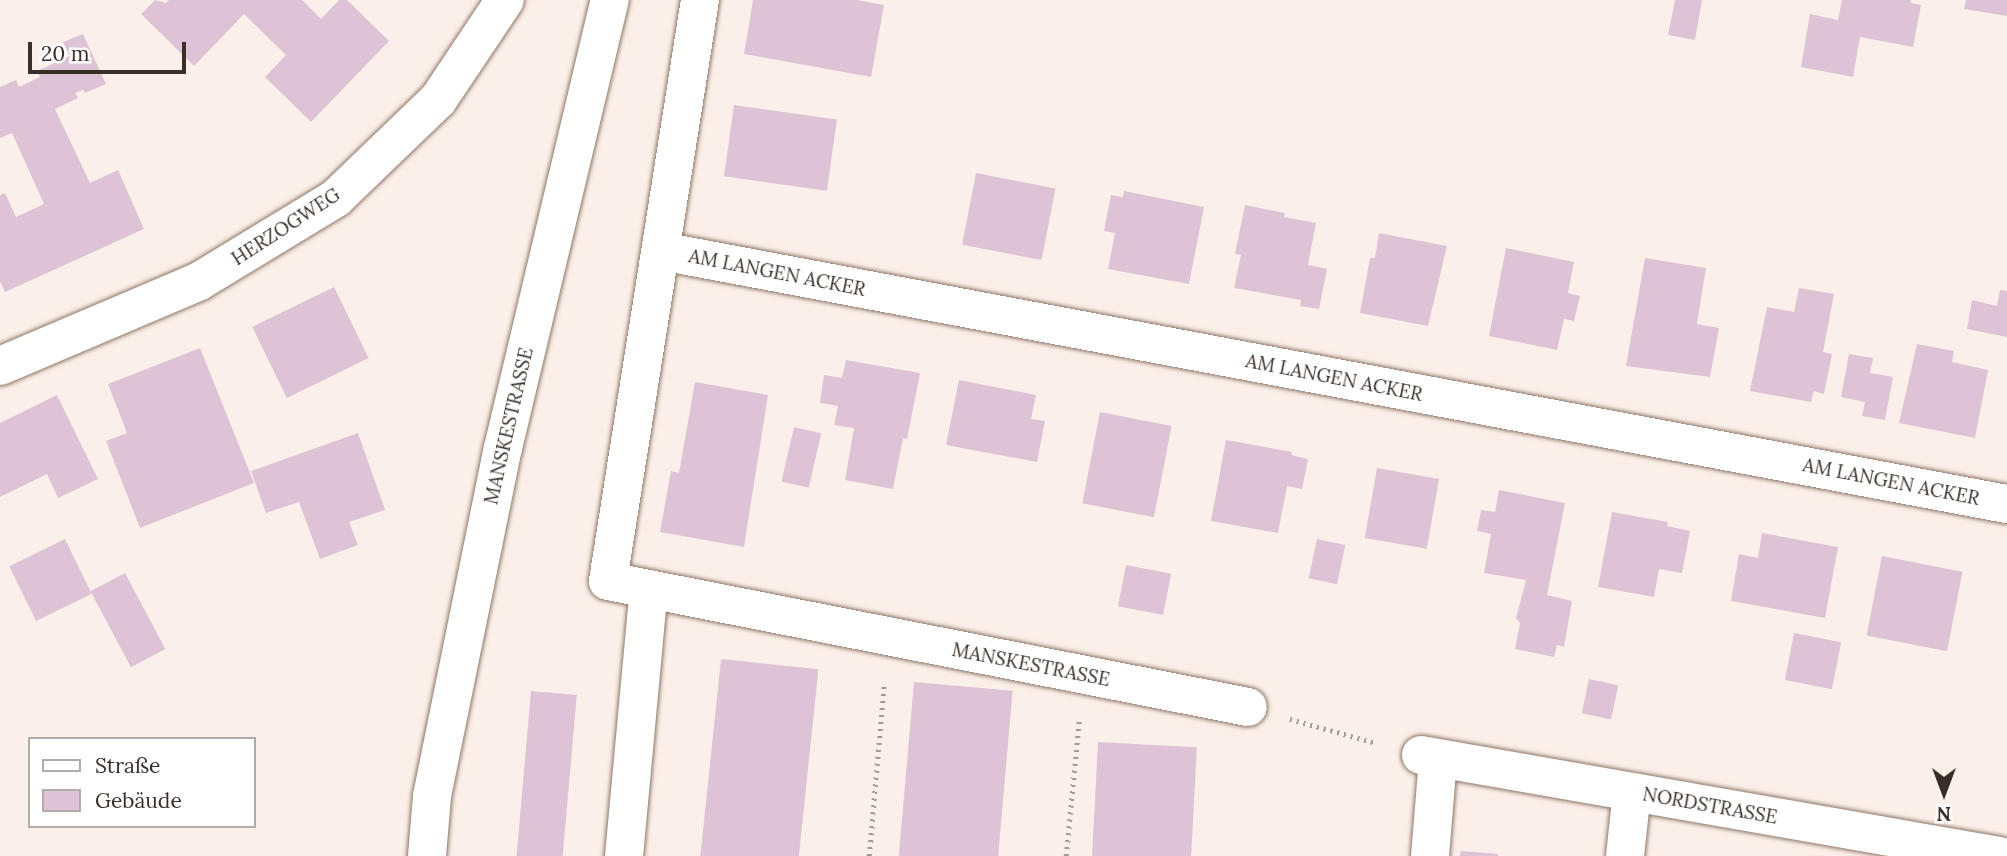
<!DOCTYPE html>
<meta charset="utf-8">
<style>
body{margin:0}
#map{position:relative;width:2007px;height:856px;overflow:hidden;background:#fbf0e9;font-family:Lora,serif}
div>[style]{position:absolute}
.building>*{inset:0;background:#ddc3d5;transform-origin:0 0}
.path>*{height:4.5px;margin-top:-2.25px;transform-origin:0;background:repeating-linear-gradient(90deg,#a59a93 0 2px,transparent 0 7px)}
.roads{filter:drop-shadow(0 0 2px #8f7667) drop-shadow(0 0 2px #8f7667)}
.minor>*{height:38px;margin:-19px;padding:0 19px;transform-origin:19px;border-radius:19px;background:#fff}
span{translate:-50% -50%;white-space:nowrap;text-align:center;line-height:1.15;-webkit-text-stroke:5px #fff;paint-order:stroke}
.street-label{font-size:19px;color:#392f28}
.legend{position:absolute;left:28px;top:737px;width:228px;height:91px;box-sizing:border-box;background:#fff;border:2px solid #b0aca9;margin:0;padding:9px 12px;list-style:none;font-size:21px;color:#392f28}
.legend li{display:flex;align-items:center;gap:14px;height:35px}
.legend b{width:35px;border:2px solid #b0aca9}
.north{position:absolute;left:1909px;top:758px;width:70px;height:70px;-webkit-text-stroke:5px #fff;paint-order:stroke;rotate:180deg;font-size:19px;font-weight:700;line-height:28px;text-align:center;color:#392f28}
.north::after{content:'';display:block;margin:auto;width:24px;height:32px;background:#392f28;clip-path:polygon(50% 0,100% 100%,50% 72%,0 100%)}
.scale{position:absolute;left:28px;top:42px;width:158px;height:32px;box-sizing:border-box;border:4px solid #392f28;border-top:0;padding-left:9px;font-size:21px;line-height:24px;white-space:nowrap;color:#392f28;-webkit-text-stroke:5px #fff;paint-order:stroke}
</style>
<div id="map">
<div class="building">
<i style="clip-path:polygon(155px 0,166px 3px,169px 0,302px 0,321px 19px,339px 0,347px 0,389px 41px,311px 122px,265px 77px,286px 55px,244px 14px,194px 66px,141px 14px)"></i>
<i style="clip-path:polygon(753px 0,857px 0,884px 5px,871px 77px,744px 54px)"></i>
<i style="clip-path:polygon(1675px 0,1702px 0,1695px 40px,1668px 35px)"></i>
<i style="clip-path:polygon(1842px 0,1911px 0,1911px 3px,1921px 5px,1913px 47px,1860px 37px,1853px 77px,1801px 67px,1810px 14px,1838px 20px)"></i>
<i style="clip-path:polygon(1966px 0,2007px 0,2007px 16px,1964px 9px)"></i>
<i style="clip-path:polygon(83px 34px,106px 84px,85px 93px,83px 90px,75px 93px,78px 98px,55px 109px,90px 183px,118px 170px,144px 229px,5px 292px,0 281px,0 195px,5px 193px,16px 217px,44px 204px,12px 133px,0 138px,0 87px,16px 80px,19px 87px,40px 77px,37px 71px,70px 56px,63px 42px)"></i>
<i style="left:734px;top:105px;width:104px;height:72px;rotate:8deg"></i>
<i style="left:976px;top:173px;width:81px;height:73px;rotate:11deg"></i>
<i style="clip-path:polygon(1124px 191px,1204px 207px,1189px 284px,1108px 269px,1115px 233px,1104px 231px,1111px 195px,1123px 197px)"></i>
<i style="clip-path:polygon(1245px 205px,1285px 213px,1284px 217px,1316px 223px,1308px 265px,1327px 269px,1319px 309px,1300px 306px,1301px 300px,1234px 288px,1241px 255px,1235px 254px)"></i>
<i style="clip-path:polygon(1379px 233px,1447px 246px,1428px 326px,1360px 313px,1370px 258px,1375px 258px)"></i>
<i style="clip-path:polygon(1506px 248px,1574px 262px,1568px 293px,1580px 296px,1574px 321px,1564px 319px,1557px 350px,1489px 336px)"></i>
<i style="clip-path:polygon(1645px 258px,1706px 268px,1697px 324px,1719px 328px,1710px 377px,1626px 366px)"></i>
<i style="left:334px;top:287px;width:79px;height:91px;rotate:64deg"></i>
<i style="clip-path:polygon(1799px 288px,1834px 294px,1823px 352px,1832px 354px,1824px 394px,1814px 391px,1811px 402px,1750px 391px,1767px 307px,1794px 312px)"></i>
<i style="clip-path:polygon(2000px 290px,2007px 291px,2007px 337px,1967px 329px,1972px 300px,1997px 306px)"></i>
<i style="clip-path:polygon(1917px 344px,1954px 351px,1952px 362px,1988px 370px,1975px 438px,1899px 423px)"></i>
<i style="clip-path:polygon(200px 348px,254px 483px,140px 528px,106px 441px,127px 433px,108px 384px)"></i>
<i style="clip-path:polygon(1849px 354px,1873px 358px,1870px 373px,1893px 377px,1885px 420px,1862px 416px,1865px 402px,1841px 397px)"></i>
<i style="clip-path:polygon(846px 360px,920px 373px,907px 439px,903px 438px,893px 489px,845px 480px,854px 428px,834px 425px,838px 406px,820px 403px,824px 375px,842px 378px)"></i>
<i style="clip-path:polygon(959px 380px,1036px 395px,1031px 419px,1045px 421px,1037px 462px,946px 445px)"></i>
<i style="clip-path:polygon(695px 382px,768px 395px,744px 547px,660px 532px,671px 471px,679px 473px)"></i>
<i style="clip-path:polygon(57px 395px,98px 479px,58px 498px,47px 474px,0 497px,0 423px)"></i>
<i style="left:1100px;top:412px;width:73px;height:93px;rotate:11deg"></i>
<i style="left:794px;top:427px;width:28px;height:56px;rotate:13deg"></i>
<i style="clip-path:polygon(358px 433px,385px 510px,349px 522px,358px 545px,320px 559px,299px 502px,266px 513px,251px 471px)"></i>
<i style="clip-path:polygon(1226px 440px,1292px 452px,1291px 455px,1308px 459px,1302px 489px,1287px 486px,1278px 533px,1211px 521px)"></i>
<i style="left:1377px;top:468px;width:63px;height:71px;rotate:10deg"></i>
<i style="clip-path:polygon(1499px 490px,1565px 503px,1547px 595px,1572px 601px,1564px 647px,1557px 645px,1554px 657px,1515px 649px,1520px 623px,1516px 618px,1526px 580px,1484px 573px,1491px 534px,1477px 531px,1481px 510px,1495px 512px)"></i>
<i style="clip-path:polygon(1612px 512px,1668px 522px,1667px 526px,1690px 531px,1682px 573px,1659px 569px,1654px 597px,1598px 587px)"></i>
<i style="clip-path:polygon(1762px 533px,1838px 547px,1825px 618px,1731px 601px,1739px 554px,1758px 558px)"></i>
<i style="left:65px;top:539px;width:61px;height:62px;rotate:64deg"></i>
<i style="left:1317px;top:539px;width:29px;height:40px;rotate:12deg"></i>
<i style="left:1882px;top:556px;width:82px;height:81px;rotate:11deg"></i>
<i style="left:1126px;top:565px;width:46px;height:42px;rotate:11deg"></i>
<i style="left:125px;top:573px;width:86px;height:39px;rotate:62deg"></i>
<i style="left:1794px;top:633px;width:48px;height:48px;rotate:11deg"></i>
<i style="left:721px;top:659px;width:98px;height:198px;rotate:6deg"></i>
<i style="left:1589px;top:679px;width:30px;height:35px;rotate:12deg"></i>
<i style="left:914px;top:682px;width:99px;height:175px;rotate:5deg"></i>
<i style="left:531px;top:691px;width:46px;height:166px;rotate:5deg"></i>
<i style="left:1098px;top:742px;width:99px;height:114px;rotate:3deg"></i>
<i style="clip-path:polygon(1461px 851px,1498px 854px,1498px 856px,1460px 856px)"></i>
</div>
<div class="path">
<i style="left:1290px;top:719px;width:89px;rotate:15.6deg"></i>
<i style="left:869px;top:856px;width:174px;rotate:-85deg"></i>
<i style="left:1066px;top:856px;width:136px;rotate:-84.5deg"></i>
</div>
<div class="roads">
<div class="minor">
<i style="left:700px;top:0;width:588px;rotate:99deg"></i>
<i style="left:608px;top:581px;width:652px;rotate:11.14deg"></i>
<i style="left:661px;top:251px;width:1370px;rotate:10.65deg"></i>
<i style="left:0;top:366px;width:215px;rotate:-23deg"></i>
<i style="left:198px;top:282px;width:162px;rotate:-31.3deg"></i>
<i style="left:336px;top:198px;width:141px;rotate:-43.9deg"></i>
<i style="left:438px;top:100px;width:120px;rotate:-56.2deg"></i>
<i style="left:1421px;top:755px;width:587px;rotate:9.91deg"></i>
<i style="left:427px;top:856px;width:60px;rotate:-85.2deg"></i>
<i style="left:432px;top:796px;width:355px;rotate:-78.5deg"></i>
<i style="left:503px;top:448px;width:461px;rotate:-76.6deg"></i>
<i style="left:624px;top:856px;width:268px;rotate:-84.7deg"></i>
<i style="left:1430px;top:856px;width:97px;rotate:-85.3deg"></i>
<i style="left:1625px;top:856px;width:64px;rotate:-83.8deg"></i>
</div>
</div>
<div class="street-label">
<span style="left:286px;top:227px;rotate:-33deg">HERZOGWEG</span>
<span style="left:777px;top:273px;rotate:11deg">AM LANGEN ACKER</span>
<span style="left:1334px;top:378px;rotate:11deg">AM LANGEN ACKER</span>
<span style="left:509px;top:426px;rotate:-77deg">MANSKESTRASSE</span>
<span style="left:1891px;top:482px;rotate:11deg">AM LANGEN ACKER</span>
<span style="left:1031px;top:665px;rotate:11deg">MANSKESTRASSE</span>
<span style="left:1710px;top:806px;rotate:10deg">NORDSTRASSE</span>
</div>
<ul class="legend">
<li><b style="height:9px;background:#fff"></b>Straße</li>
<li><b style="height:19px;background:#ddc3d5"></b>Gebäude</li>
</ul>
<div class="north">N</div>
<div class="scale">20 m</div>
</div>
